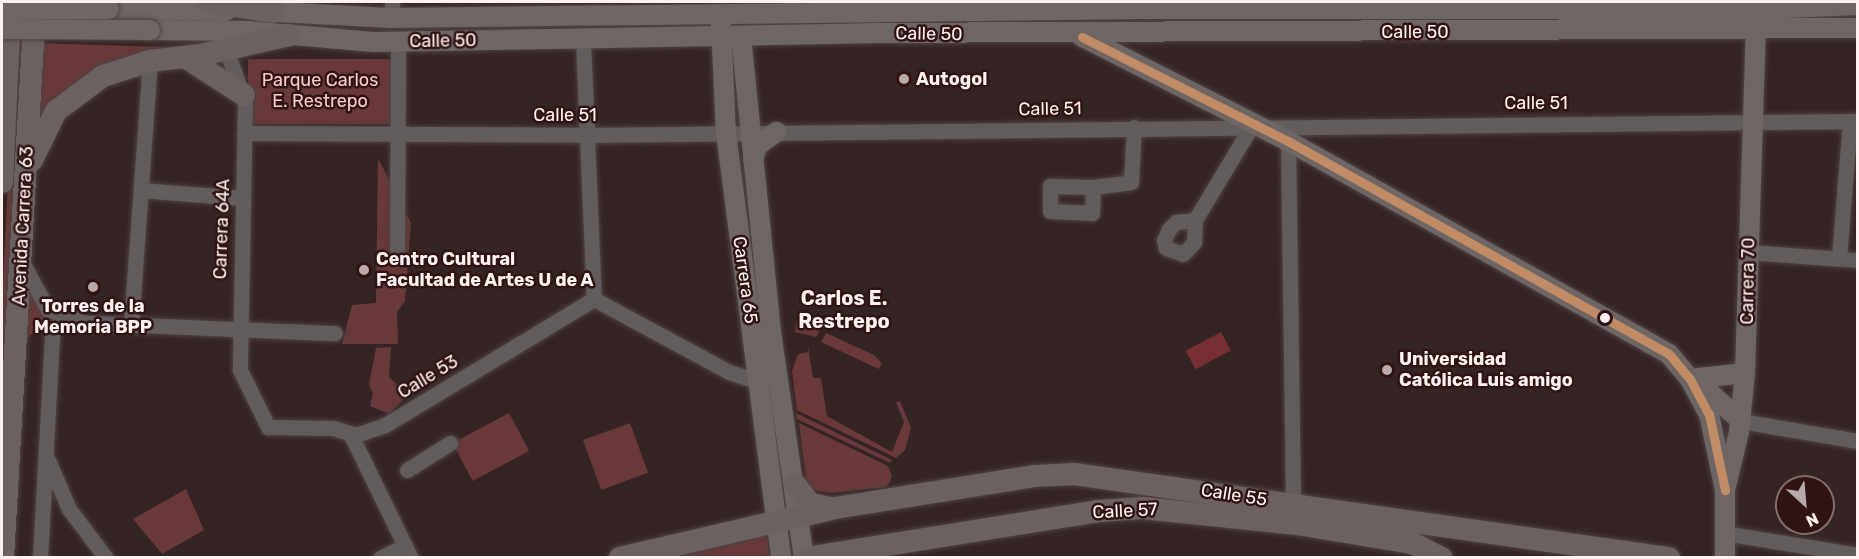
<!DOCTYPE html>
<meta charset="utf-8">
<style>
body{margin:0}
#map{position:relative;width:1859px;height:559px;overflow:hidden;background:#352424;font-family:Rubik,sans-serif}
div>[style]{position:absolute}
.green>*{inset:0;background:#69383a;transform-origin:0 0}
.water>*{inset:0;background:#762e33;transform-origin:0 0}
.roads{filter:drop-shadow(0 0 2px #4f4342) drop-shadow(0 0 2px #4f4342)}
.minor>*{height:15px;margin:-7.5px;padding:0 7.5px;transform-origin:7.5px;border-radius:7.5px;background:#625c5c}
.major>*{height:20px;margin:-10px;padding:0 10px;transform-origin:10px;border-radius:10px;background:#6e6565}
.highway>*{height:22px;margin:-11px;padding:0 11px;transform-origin:11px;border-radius:11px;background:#6c6161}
.bridges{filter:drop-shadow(0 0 2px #4f4342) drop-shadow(0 0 2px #4f4342)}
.major-bridge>*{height:20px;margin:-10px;padding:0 10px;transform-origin:10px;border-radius:10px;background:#6e6565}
.bus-1>*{height:9px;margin:-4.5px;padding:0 4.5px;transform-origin:4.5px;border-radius:4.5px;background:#c18c65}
.dots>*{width:16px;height:16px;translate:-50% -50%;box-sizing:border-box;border:3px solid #301415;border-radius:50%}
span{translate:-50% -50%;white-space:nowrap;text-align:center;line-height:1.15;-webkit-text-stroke:5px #301415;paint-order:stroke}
.street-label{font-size:18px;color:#fef2f1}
.poi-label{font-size:18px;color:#fef2f1;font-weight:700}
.left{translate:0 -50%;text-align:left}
.park-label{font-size:18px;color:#fbcbcb}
.neighbourhood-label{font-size:20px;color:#fef2f1;font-weight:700}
.frame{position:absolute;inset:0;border:3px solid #fef2f1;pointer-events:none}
.north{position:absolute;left:1775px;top:475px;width:60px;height:60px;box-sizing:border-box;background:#301415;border:2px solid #826d6d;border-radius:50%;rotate:154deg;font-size:16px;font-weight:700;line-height:24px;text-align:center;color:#fef2f1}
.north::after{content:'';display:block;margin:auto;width:21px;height:27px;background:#b8aaa9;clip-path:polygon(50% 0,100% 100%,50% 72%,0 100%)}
</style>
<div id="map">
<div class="green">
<i style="clip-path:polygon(17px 2px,30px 2px,2px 465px,2px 301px)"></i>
<i style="clip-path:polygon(36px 43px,195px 48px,103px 70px,30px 157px)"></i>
<i style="left:248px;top:59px;width:145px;height:65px"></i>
<i style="clip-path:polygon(378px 158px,411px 223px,405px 301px,397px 312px,398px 344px,342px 344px,352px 305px,376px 303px)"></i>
<i style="left:30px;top:292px;width:36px;height:266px;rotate:56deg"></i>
<i style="clip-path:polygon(797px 319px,820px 330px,816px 337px,795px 332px)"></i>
<i style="clip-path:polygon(826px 333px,874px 355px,882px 363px,879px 369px,821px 342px)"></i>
<i style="clip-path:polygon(808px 346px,813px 378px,821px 378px,827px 416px,892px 452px,904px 422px,896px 402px,900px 401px,911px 428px,905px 450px,896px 458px,797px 410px,792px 371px,798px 354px,808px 352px)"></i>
<i style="clip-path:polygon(391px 347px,389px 377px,408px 395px,389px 414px,370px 406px,373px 394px,369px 384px,376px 348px)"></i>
<i style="left:509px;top:413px;width:43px;height:64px;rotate:62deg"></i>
<i style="clip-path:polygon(796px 413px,892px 460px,890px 463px,797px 419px)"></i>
<i style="left:630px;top:423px;width:53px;height:50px;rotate:70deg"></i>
<i style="clip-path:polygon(799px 423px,888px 466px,892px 476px,890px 482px,886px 487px,831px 493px,814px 490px,806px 480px)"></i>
<i style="clip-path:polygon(186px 489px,204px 530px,162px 554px,133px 519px)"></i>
<i style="clip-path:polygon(767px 535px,770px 557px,669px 558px)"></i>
</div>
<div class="water">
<i style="left:1221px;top:332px;width:21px;height:40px;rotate:62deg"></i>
</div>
<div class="roads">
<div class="minor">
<i style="left:391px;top:18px;width:16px;rotate:-86deg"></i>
<i style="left:583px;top:40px;width:259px;rotate:87.6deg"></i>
<i style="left:223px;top:41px;width:65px;rotate:70.2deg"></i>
<i style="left:245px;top:102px;width:268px;rotate:91.1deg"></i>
<i style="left:240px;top:370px;width:64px;rotate:63.8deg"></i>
<i style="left:268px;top:427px;width:65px;rotate:0.9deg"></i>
<i style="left:333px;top:428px;width:24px;rotate:17deg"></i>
<i style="left:356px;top:435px;width:31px;rotate:-19deg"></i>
<i style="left:385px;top:425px;width:244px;rotate:-31.1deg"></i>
<i style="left:244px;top:133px;width:341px;rotate:0.3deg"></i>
<i style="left:585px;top:135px;width:1273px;rotate:-0.63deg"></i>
<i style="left:1288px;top:141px;width:363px;rotate:89.2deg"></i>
<i style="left:1093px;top:187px;width:26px;rotate:92deg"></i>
<i style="left:1092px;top:213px;width:42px;rotate:-177.3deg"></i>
<i style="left:1050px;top:211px;width:25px;rotate:-90deg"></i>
<i style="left:1050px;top:186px;width:43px;rotate:1.3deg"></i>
<i style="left:1093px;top:187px;width:38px;rotate:-7deg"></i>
<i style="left:1131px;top:182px;width:55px;rotate:-86.9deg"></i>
<i style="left:141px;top:190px;width:101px;rotate:4.5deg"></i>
<i style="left:1195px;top:220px;width:19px;rotate:174deg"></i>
<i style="left:1176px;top:222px;width:10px;rotate:135deg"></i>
<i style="left:1169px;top:229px;width:12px;rotate:114deg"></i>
<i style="left:1164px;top:240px;width:8px;rotate:76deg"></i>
<i style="left:1166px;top:248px;width:18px;rotate:19deg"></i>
<i style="left:1183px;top:254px;width:16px;rotate:-47deg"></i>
<i style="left:1194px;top:242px;width:22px;rotate:-87deg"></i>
<i style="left:1195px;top:220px;width:111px;rotate:-59deg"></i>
<i style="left:397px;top:249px;width:207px;rotate:-89.7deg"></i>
<i style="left:1748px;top:252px;width:110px;rotate:4.2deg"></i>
<i style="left:1839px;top:258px;width:137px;rotate:-85.4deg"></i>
<i style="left:22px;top:262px;width:55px;rotate:61.6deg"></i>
<i style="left:48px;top:310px;width:29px;rotate:12deg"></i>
<i style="left:594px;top:299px;width:153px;rotate:28.4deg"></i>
<i style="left:729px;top:372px;width:32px;rotate:18deg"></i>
<i style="left:131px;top:325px;width:265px;rotate:-85.9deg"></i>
<i style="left:1741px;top:421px;width:119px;rotate:9.7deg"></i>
<i style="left:350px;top:433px;width:139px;rotate:64deg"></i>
<i style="left:48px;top:460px;width:53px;rotate:66.8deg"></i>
<i style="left:69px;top:509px;width:61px;rotate:52.9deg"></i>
<i style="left:407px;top:470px;width:51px;rotate:-32.1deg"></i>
<i style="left:1724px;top:533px;width:136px;rotate:9.3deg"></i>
<i style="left:40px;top:558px;width:223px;rotate:-86.9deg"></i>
<i style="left:52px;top:335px;width:11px;rotate:-63deg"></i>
<i style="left:57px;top:325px;width:11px;rotate:-15deg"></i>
<i style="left:68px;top:322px;width:267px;rotate:2.4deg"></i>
<i style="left:380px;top:558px;width:28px;rotate:-26deg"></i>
</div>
<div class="major">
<i style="left:109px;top:9px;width:117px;rotate:1deg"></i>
<i style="left:259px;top:11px;width:132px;rotate:3deg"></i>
<i style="left:391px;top:18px;width:751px;rotate:-0.69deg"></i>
<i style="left:1142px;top:9px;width:620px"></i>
<i style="left:1762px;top:9px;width:96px;rotate:-2.4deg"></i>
<i style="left:721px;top:24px;width:109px;rotate:87.4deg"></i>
<i style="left:726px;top:133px;width:429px;rotate:82.6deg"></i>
<i style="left:150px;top:30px;width:97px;rotate:0.6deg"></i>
<i style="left:247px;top:31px;width:127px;rotate:5deg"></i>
<i style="left:374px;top:42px;width:495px;rotate:-1deg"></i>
<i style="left:869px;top:33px;width:989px;rotate:-0.29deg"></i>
<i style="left:741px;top:36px;width:298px;rotate:84.2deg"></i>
<i style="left:771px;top:332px;width:228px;rotate:81.7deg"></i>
<i style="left:1081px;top:36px;width:232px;rotate:26.9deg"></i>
<i style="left:1288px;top:141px;width:436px;rotate:29.2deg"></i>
<i style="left:1669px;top:354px;width:33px;rotate:50deg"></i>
<i style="left:1690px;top:379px;width:40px;rotate:62deg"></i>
<i style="left:1709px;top:414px;width:78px;rotate:78.1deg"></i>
<i style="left:753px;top:160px;width:15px;rotate:-74deg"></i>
<i style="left:757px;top:146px;width:24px;rotate:-36deg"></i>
<i style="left:1690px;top:379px;width:55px;rotate:-6.2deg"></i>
<i style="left:1698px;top:382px;width:58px;rotate:42.2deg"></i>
<i style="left:1725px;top:558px;width:68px;rotate:-90deg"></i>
<i style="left:1725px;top:490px;width:60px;rotate:-76.4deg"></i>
<i style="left:1739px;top:432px;width:59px;rotate:-84.2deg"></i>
<i style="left:1745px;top:373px;width:355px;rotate:-88.2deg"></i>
</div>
<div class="highway">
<i style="left:208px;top:2px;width:66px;rotate:8.7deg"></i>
<i style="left:185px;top:57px;width:70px;rotate:32.8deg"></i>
<i style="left:32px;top:160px;width:55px;rotate:-63.9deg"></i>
<i style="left:56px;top:111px;width:59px;rotate:-36.7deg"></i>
<i style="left:103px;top:76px;width:49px;rotate:-17.7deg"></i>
<i style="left:150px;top:61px;width:51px;rotate:-6.7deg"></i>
<i style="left:201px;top:55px;width:91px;rotate:-12.7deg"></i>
<i style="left:2px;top:182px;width:172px;rotate:-87.3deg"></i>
<i style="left:795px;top:484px;width:25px;rotate:53deg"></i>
<i style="left:810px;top:504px;width:21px;rotate:11deg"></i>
<i style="left:3px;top:558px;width:551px;rotate:-86.67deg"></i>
<i style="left:620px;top:558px;width:221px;rotate:-13.1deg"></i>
<i style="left:835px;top:508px;width:203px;rotate:-9.1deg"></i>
<i style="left:1035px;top:476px;width:39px;rotate:-3deg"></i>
<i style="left:1074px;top:474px;width:601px;rotate:8.04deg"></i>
<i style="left:806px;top:558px;width:296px;rotate:-9.1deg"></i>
<i style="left:1098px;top:511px;width:45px;rotate:-3.8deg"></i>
<i style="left:1143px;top:508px;width:162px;rotate:6deg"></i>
<i style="left:1304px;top:525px;width:109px;rotate:9.5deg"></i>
<i style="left:1412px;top:543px;width:33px;rotate:27deg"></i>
</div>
</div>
<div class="bridges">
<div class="major-bridge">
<i style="left:2px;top:9px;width:107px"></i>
<i style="left:2px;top:29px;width:148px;rotate:0.4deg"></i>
</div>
</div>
<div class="bus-1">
<i style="left:1082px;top:37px;width:231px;rotate:26.8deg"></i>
<i style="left:1288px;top:141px;width:436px;rotate:29.2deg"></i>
<i style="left:1669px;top:354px;width:33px;rotate:50deg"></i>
<i style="left:1690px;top:379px;width:40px;rotate:62deg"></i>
<i style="left:1709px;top:414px;width:78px;rotate:78.1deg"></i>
</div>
<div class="dots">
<i style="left:904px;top:79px;background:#b8aaa9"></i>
<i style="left:364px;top:270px;background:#b8aaa9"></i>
<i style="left:93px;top:287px;background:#b8aaa9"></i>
<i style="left:1605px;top:318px;background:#fef2f1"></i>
<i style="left:1387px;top:370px;background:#b8aaa9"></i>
</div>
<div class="street-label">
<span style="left:1415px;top:32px">Calle 50</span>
<span style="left:929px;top:34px;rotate:1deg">Calle 50</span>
<span style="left:443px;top:41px;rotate:-1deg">Calle 50</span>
<span style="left:1536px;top:103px">Calle 51</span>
<span style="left:1050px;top:109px;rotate:-1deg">Calle 51</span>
<span style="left:565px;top:115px">Calle 51</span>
<span style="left:23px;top:226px;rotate:-87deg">Avenida Carrera 63</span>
<span style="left:222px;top:229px;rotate:-88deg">Carrera 64A</span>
<span style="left:745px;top:280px;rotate:82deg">Carrera 65</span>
<span style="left:1748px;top:281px;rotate:-89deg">Carrera 70</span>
<span style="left:428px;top:377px;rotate:-31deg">Calle 53</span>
<span style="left:1234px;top:495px;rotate:9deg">Calle 55</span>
<span style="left:1125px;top:511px;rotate:-3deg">Calle 57</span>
</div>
<div class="poi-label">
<span class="left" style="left:916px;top:79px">Autogol</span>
<span class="left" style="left:376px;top:270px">Centro Cultural<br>Facultad de Artes U de A</span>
<span style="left:93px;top:317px">Torres de la<br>Memoria BPP</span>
<span class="left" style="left:1399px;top:370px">Universidad<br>Católica Luis amigo</span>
</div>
<div class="park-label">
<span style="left:320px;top:91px">Parque Carlos<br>E. Restrepo</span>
</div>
<div class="neighbourhood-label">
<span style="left:844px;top:310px">Carlos E.<br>Restrepo</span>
</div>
<div class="frame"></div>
<div class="north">N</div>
</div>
